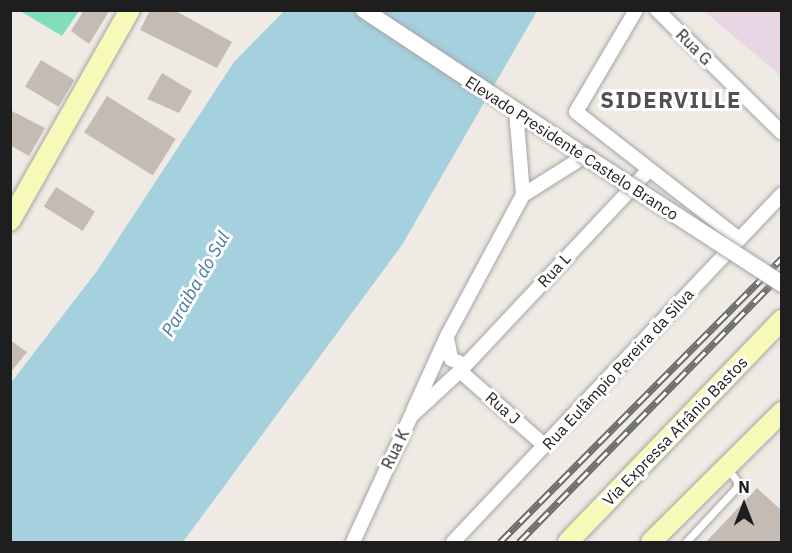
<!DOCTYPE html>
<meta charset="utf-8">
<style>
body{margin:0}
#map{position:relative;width:792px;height:553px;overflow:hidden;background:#efebe4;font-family:"IBM Plex Sans",sans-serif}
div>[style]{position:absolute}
.industrial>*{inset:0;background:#e8d6e5}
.pitch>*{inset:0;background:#82deba}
.water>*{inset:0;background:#a5d0dd}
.building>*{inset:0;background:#c4bbb4;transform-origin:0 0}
.roads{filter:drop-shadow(0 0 2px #a5a5a5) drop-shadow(0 0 2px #a5a5a5)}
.service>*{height:7px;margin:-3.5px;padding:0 3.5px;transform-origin:3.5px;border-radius:3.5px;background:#fff}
.minor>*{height:14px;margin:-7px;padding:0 7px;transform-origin:7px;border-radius:7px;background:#fff}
.tertiary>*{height:16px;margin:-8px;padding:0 8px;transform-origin:8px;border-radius:8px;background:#fff}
.secondary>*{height:20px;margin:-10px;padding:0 10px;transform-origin:10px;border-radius:10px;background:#f6f9b8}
.rail>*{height:7px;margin-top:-3.5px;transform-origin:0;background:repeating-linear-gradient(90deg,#fff 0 14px,#6c6c6c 0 28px);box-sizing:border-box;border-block:2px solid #6c6c6c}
.bridges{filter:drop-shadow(0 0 2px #a5a5a5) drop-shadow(0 0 2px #a5a5a5)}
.tertiary-bridge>*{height:16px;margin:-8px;padding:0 8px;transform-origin:8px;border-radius:8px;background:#fff}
span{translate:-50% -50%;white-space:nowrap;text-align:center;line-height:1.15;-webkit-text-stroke:6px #fff;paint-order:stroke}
.street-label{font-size:16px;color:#1e1e1e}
.water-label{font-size:18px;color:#4878a6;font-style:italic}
.district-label{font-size:22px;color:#515151;font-weight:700;letter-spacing:1.5px}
.frame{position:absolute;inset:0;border:12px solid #1e1e1e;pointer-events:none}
.north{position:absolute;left:714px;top:475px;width:60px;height:60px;-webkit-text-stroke:4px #fff;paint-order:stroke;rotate:0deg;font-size:16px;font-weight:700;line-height:24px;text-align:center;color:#1e1e1e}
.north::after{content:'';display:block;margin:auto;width:21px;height:27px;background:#1e1e1e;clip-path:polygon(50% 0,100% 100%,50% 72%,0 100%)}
</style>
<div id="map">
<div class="industrial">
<i style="clip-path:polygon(704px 11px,781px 11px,781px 76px)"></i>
</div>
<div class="pitch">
<i style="clip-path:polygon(20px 11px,79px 11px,62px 36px)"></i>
</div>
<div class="water">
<i style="clip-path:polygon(284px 11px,537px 11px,402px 245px,183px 542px,11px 542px,10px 384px,97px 271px,234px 62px)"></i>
</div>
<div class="building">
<i style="clip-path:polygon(84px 10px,110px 10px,89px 44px,71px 31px)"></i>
<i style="clip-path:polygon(150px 10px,174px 10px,232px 42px,217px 68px,140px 30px)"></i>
<i style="left:41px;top:60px;width:39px;height:31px;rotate:31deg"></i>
<i style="clip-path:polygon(162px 73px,192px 91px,179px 113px,147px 99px)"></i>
<i style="left:107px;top:96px;width:81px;height:43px;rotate:32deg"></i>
<i style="clip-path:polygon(10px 110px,45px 128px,29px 156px,10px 145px)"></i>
<i style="left:56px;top:187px;width:46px;height:23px;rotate:32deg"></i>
<i style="clip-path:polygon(10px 340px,27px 352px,10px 373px)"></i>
<i style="clip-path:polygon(757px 488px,782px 511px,782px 543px,705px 543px)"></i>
</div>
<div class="roads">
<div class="service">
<i style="left:686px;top:542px;width:75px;rotate:-47.2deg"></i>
<i style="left:737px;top:487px;width:6px;rotate:-90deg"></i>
<i style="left:737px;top:481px;width:15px;rotate:-127deg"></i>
</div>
<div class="minor">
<i style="left:636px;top:10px;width:118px;rotate:120.5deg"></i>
<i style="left:576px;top:112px;width:207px;rotate:37.9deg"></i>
<i style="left:657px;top:10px;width:175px;rotate:44.5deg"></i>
<i style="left:516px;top:111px;width:84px;rotate:85.2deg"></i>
<i style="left:447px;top:338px;width:21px;rotate:79deg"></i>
<i style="left:451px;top:359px;width:15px;rotate:23deg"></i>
<i style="left:460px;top:371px;width:113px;rotate:41.4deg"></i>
<i style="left:413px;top:411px;width:82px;rotate:-65.6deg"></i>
<i style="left:447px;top:336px;width:160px;rotate:-61.7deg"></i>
<i style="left:523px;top:195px;width:73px;rotate:-32.2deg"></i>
<i style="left:353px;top:542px;width:139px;rotate:-65.3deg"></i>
<i style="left:411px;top:416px;width:67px;rotate:-42.6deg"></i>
<i style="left:460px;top:371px;width:276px;rotate:-46.8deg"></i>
<i style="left:453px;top:542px;width:479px;rotate:-46.6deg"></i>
</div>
<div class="tertiary">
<i style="left:364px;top:10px;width:265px;rotate:33.5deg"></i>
</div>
<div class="secondary">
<i style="left:10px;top:221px;width:243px;rotate:-60.4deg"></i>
<i style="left:568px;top:542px;width:308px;rotate:-46.1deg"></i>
<i style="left:651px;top:542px;width:185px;rotate:-44.8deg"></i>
</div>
</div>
<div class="rail">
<i style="left:500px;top:542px;width:400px;rotate:-45.2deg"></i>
<i style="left:519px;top:542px;width:376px;rotate:-45.6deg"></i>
</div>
<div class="bridges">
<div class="tertiary-bridge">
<i style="left:585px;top:156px;width:235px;rotate:33deg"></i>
</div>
</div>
<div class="street-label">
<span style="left:694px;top:47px;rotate:45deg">Rua G</span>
<span style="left:572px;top:148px;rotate:33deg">Elevado Presidente Castelo Branco</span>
<span style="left:554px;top:270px;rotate:-47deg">Rua L</span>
<span style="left:618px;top:369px;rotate:-47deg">Rua Eulâmpio Pereira da Silva</span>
<span style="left:503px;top:408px;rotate:41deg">Rua J</span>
<span style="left:675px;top:431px;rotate:-46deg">Via Expressa Afrânio Bastos</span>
<span style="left:395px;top:449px;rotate:-64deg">Rua K</span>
</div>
<div class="water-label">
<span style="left:196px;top:284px;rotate:-60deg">Paraiba do Sul</span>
</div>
<div class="district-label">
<span style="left:671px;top:100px">SIDERVILLE</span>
</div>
<div class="frame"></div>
<div class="north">N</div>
</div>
